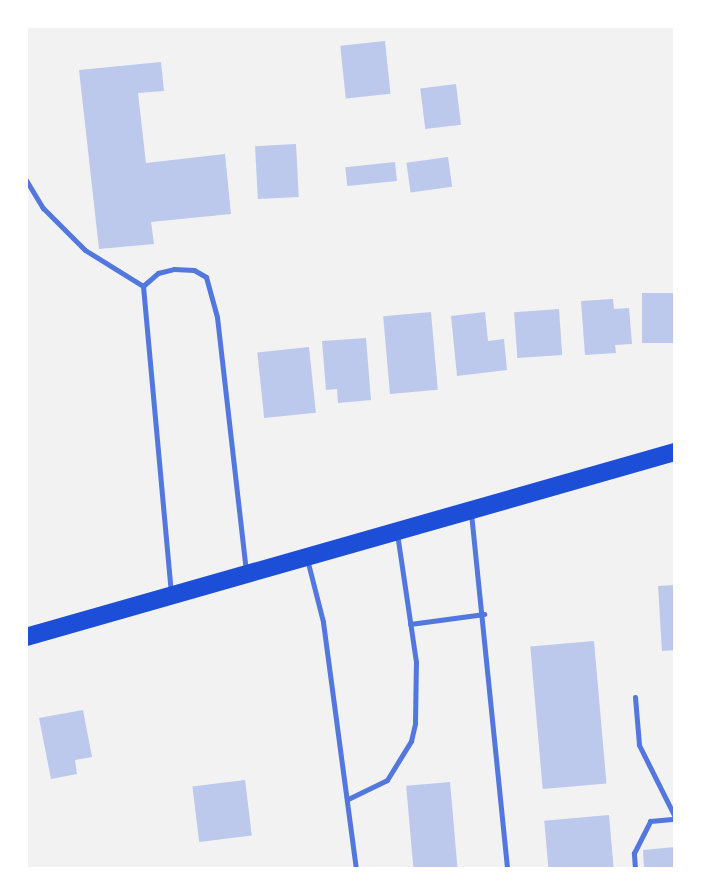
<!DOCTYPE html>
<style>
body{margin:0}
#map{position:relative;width:701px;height:895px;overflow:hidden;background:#f2f2f2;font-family:"Titillium Web",sans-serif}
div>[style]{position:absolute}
.building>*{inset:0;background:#bdc9ec;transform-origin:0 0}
.service>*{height:5px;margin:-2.5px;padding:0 2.5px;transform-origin:2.5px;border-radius:2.5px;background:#5277de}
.primary>*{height:18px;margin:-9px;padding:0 9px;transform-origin:9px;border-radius:9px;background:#1d4ed8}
span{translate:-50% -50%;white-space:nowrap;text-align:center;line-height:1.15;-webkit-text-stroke:5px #fff;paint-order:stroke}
.frame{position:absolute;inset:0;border:28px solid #fff;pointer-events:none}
</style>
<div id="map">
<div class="building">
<i style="left:385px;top:41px;width:53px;height:45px;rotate:84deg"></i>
<i style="clip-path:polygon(161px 62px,164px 91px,138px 93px,146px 163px,225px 154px,231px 214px,151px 222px,154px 244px,99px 249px,79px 70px)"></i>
<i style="left:456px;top:84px;width:41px;height:36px;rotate:83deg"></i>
<i style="left:296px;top:144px;width:53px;height:41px;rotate:87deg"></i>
<i style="left:448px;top:157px;width:30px;height:42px;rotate:82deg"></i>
<i style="left:395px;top:162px;width:19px;height:50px;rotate:84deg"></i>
<i style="left:675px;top:293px;width:50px;height:33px;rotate:90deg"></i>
<i style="clip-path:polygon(613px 299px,614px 309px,629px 308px,632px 344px,615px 345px,616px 353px,585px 355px,581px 301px)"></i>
<i style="left:559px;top:309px;width:46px;height:45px;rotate:86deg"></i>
<i style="left:431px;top:312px;width:78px;height:48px;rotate:85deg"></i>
<i style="clip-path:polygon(485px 312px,488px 341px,504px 339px,507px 370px,457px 376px,451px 316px)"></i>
<i style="clip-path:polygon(366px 338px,371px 400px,338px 403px,337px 389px,326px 390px,322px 341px)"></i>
<i style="left:309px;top:347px;width:66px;height:52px;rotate:84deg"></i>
<i style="clip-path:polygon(675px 585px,675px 650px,662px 651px,658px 586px)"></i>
<i style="left:594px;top:641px;width:143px;height:64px;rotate:85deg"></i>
<i style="clip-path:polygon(83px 710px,92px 757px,75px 760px,77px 774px,51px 779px,39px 718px)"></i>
<i style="left:245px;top:780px;width:56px;height:53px;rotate:83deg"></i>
<i style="left:450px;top:782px;width:87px;height:44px;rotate:85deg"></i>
<i style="left:609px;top:815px;width:54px;height:65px;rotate:85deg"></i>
<i style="clip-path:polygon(675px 847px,675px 869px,644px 869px,643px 850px)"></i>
</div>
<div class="service">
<i style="left:26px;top:180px;width:33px;rotate:59deg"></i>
<i style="left:43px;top:208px;width:59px;rotate:45deg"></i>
<i style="left:85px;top:250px;width:68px;rotate:31.8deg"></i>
<i style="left:143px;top:286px;width:20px;rotate:-41deg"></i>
<i style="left:158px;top:273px;width:16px;rotate:-14deg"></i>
<i style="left:174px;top:269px;width:20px;rotate:3deg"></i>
<i style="left:194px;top:270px;width:14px;rotate:30deg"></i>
<i style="left:206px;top:277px;width:41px;rotate:74.6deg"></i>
<i style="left:217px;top:317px;width:256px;rotate:83.5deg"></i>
<i style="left:143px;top:286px;width:307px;rotate:84.8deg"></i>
<i style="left:471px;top:513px;width:358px;rotate:84.2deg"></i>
<i style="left:307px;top:559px;width:65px;rotate:75.7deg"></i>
<i style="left:323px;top:622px;width:249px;rotate:82.4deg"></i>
<i style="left:410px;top:624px;width:75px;rotate:-7.7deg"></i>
<i style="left:635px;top:697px;width:48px;rotate:85.2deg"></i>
<i style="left:639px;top:745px;width:80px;rotate:63.4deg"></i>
<i style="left:348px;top:799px;width:43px;rotate:-26deg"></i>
<i style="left:387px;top:780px;width:46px;rotate:-58.4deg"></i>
<i style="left:411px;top:741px;width:18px;rotate:-77deg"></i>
<i style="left:415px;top:723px;width:61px;rotate:-89.1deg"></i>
<i style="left:416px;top:662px;width:129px;rotate:-98.4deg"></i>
<i style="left:635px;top:869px;width:16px;rotate:-94deg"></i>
<i style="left:634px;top:853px;width:36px;rotate:-63deg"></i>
<i style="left:650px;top:821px;width:25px;rotate:-5deg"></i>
</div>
<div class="primary">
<i style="left:26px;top:637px;width:675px;rotate:-15.91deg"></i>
</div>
<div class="frame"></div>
</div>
